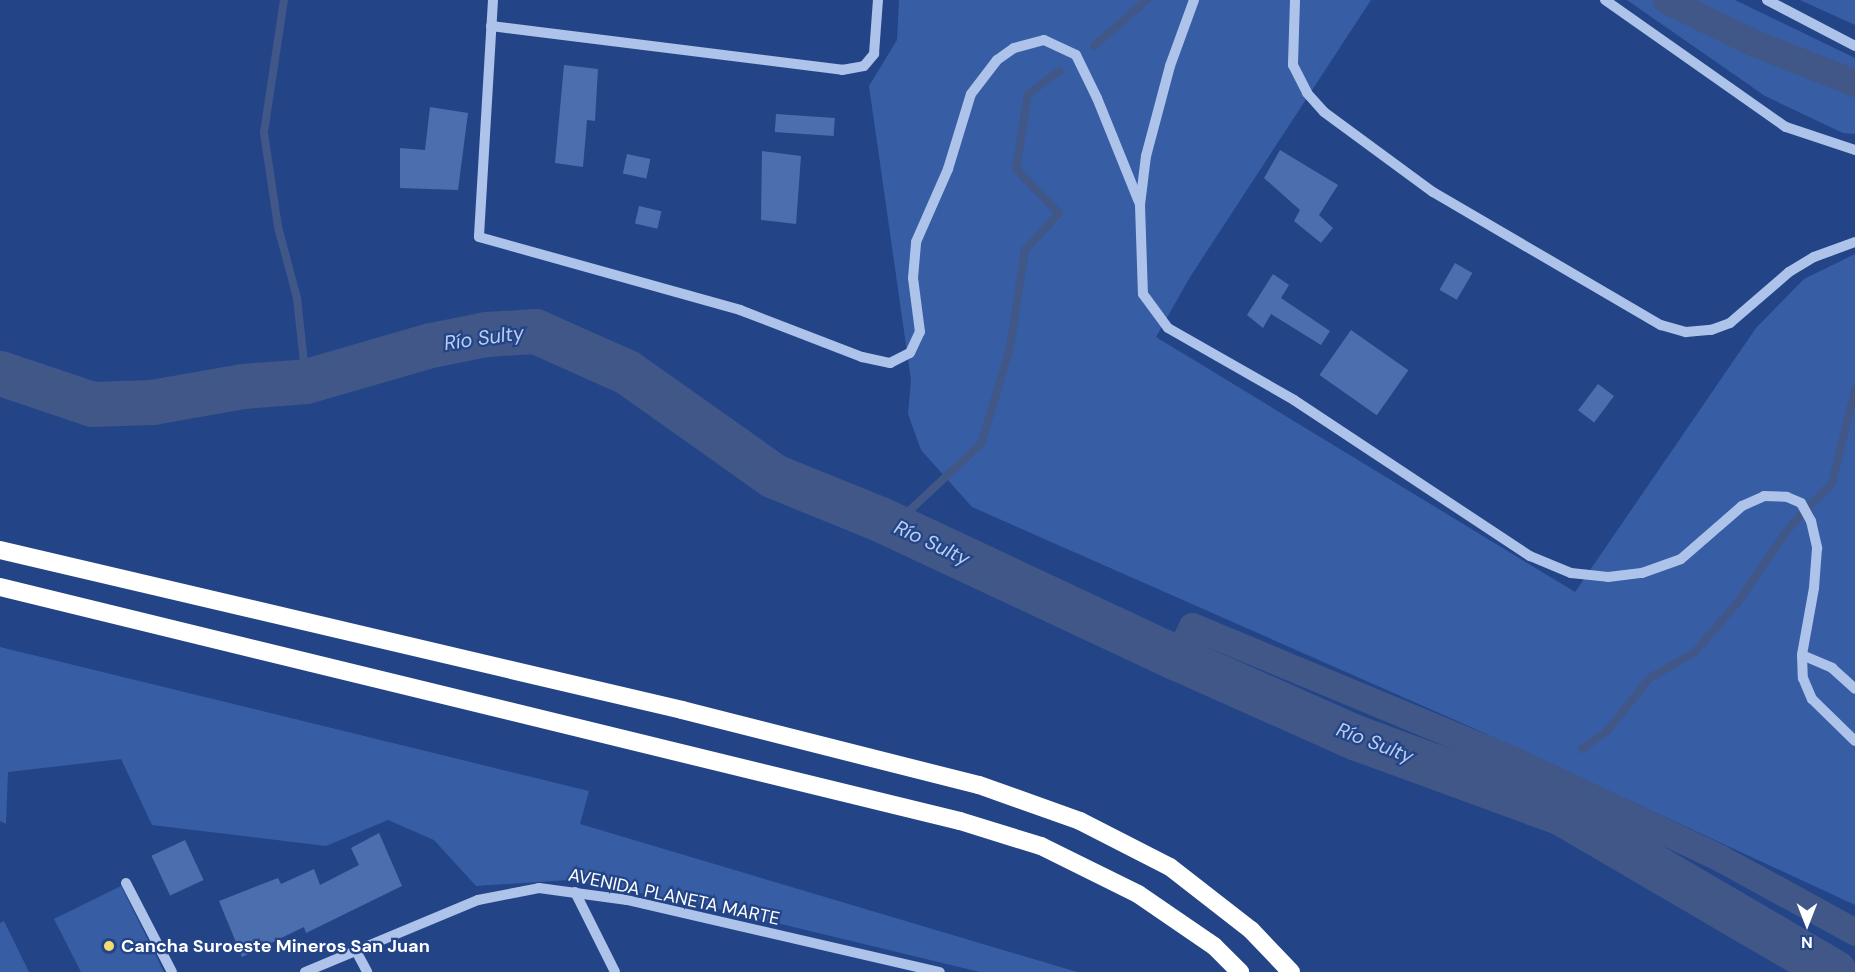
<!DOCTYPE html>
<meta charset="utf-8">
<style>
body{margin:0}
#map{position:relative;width:1855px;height:972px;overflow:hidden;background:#234588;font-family:"DM Sans",sans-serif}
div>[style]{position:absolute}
.green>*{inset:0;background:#375da4}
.stream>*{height:8px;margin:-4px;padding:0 4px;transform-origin:4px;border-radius:4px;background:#405788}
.canal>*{height:27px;margin:-13.5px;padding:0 13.5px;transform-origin:13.5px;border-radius:13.5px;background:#405788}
.river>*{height:45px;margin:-22.5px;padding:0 22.5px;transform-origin:22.5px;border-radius:22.5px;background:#405788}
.building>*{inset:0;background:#4b6eaf;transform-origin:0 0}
.minor>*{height:10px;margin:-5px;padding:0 5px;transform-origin:5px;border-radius:5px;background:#aec3e9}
.highway>*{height:18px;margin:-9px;padding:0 9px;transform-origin:9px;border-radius:9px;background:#fff}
.dots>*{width:16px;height:16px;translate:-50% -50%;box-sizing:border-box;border:3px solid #234588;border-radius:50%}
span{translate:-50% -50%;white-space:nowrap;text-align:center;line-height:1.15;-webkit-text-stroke:4.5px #234588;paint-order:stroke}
.street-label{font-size:18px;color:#fff}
.poi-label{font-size:18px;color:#fff;font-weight:700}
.left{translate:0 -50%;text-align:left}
.water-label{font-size:20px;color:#bacef1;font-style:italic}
.north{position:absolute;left:1777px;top:894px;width:60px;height:60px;-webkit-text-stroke:4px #234588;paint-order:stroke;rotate:180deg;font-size:16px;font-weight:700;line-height:24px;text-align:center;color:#fff}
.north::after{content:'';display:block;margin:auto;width:21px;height:27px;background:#fff;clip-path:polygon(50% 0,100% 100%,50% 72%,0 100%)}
</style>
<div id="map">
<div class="green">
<i style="clip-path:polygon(899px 0,1371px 0,1190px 277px,1156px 337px,1575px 592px,1756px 328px,1804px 279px,1855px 254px,1855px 905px,1473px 728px,972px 507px,921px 450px,908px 414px,911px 380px,869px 86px,897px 40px)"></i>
<i style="clip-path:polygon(1627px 0,1735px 0,1855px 58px,1855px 134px,1843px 133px,1765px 96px)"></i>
<i style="clip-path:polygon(1800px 0,1855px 0,1855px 25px)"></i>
<i style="clip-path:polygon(0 647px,589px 791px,580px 824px,1077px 972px,980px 972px,685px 901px,568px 880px,476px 886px,434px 840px,388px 820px,326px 846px,152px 825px,121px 759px,8px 772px,6px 824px,0 821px)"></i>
<i style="clip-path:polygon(121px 886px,164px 972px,81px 972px,54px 919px)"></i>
<i style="clip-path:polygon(4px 921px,29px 972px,0 972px,0 923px)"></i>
</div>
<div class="stream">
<i style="left:284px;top:0;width:134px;rotate:98.6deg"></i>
<i style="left:264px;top:133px;width:95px;rotate:81.5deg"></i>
<i style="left:278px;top:227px;width:73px;rotate:75deg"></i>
<i style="left:297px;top:298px;width:83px;rotate:83.8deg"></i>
<i style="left:1094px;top:46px;width:70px;rotate:-41deg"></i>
<i style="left:894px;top:525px;width:119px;rotate:-43deg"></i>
<i style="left:981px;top:444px;width:100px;rotate:-73.2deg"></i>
<i style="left:1010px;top:348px;width:99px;rotate:-81.3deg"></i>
<i style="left:1025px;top:250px;width:50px;rotate:-47.4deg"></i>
<i style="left:1059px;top:213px;width:62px;rotate:-134.3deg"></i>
<i style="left:1016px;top:169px;width:76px;rotate:-80.9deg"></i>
<i style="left:1028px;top:94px;width:39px;rotate:-36deg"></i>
<i style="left:1582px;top:749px;width:32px;rotate:-36deg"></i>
<i style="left:1608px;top:730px;width:67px;rotate:-51.1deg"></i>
<i style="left:1650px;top:678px;width:52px;rotate:-30deg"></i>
<i style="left:1695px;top:652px;width:65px;rotate:-49.4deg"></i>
<i style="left:1737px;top:603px;width:91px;rotate:-55.3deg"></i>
<i style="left:1789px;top:528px;width:62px;rotate:-46.3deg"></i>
<i style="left:1832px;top:483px;width:96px;rotate:-76.1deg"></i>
<i style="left:1542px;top:806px;width:2px;rotate:-90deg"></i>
</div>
<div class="canal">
<i style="left:1666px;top:0;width:98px;rotate:26deg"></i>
<i style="left:1754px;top:43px;width:109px;rotate:21.6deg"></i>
<i style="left:1177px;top:658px;width:35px;rotate:-65deg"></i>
<i style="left:1192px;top:626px;width:351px;rotate:22.6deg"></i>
<i style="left:1516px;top:761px;width:226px;rotate:25.4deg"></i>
<i style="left:1720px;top:858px;width:154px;rotate:28.7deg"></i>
</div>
<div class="river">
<i style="left:0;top:373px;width:97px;rotate:18.6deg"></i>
<i style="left:92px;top:404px;width:60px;rotate:-1.9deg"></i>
<i style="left:152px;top:402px;width:92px;rotate:-10deg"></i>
<i style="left:243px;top:386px;width:63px;rotate:-4.5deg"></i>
<i style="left:306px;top:381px;width:130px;rotate:-16.1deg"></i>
<i style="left:431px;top:345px;width:56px;rotate:-11.3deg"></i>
<i style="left:486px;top:334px;width:49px;rotate:-3.5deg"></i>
<i style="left:535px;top:331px;width:101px;rotate:24deg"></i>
<i style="left:627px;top:372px;width:180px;rotate:35.3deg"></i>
<i style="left:774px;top:476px;width:114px;rotate:22.1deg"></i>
<i style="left:880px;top:519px;width:328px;rotate:25.1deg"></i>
<i style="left:1177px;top:658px;width:197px;rotate:24deg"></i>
<i style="left:1357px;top:738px;width:218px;rotate:20.1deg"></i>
<i style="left:1562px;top:813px;width:315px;rotate:30.3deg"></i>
</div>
<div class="building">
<i style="clip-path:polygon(564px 65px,598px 69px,595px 121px,587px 120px,583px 167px,555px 163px)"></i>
<i style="clip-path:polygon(430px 107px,468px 113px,458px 190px,400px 188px,400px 148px,425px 150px)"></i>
<i style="left:776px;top:114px;width:59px;height:18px;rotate:4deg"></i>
<i style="clip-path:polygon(1280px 150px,1338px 185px,1319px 215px,1333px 228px,1321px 243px,1294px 221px,1300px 210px,1264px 178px)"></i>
<i style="clip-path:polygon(762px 151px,801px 156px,796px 224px,761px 220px)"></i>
<i style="left:627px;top:154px;width:24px;height:20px;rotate:12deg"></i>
<i style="left:639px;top:206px;width:23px;height:18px;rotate:13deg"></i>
<i style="left:1455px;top:263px;width:20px;height:31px;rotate:30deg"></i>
<i style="clip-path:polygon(1273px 274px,1289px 285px,1281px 298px,1330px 331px,1321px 345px,1271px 314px,1263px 328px,1247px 315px)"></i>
<i style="left:1351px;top:330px;width:70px;height:55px;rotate:35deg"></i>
<i style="left:1598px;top:384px;width:20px;height:33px;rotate:37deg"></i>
<i style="clip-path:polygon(379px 833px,402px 886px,306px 933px,304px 927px,242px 957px,219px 901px,278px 878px,281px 884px,314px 869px,320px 885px,359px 865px,351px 848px)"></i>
<i style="left:185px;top:840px;width:44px;height:37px;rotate:65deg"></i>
</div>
<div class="minor">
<i style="left:493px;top:0;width:237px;rotate:93.4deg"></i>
<i style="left:479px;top:237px;width:271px;rotate:15.6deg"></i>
<i style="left:740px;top:310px;width:131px;rotate:21.1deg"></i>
<i style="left:862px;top:357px;width:29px;rotate:12deg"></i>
<i style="left:890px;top:363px;width:22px;rotate:-27deg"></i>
<i style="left:910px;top:353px;width:23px;rotate:-65deg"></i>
<i style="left:920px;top:332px;width:54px;rotate:-97.4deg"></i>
<i style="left:913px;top:278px;width:36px;rotate:-85deg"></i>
<i style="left:916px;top:242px;width:80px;rotate:-66.3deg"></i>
<i style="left:948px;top:169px;width:78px;rotate:-73deg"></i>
<i style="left:971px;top:94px;width:43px;rotate:-52.6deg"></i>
<i style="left:997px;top:60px;width:21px;rotate:-35deg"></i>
<i style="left:1014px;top:48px;width:31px;rotate:-15deg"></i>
<i style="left:1044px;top:40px;width:35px;rotate:25deg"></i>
<i style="left:1076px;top:55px;width:48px;rotate:64deg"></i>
<i style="left:1097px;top:98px;width:112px;rotate:68deg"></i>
<i style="left:1194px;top:0;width:70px;rotate:110deg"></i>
<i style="left:1170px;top:66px;width:93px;rotate:104.9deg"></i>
<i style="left:1146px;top:156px;width:49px;rotate:97deg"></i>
<i style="left:1140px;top:205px;width:89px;rotate:88.1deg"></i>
<i style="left:1143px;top:294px;width:42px;rotate:53.7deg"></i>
<i style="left:1168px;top:328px;width:145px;rotate:29.7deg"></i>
<i style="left:1294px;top:400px;width:283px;rotate:33.5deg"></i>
<i style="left:1530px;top:556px;width:44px;rotate:22.5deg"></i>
<i style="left:1571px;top:573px;width:37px;rotate:6deg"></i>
<i style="left:1608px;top:577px;width:34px;rotate:-7deg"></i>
<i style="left:1642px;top:573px;width:41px;rotate:-19.7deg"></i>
<i style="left:1681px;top:559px;width:81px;rotate:-41deg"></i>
<i style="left:1742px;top:506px;width:24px;rotate:-24deg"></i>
<i style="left:1764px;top:496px;width:23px;rotate:2deg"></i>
<i style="left:1787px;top:497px;width:15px;rotate:23deg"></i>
<i style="left:1801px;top:503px;width:21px;rotate:61deg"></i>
<i style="left:1811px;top:521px;width:28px;rotate:77deg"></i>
<i style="left:1817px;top:548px;width:40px;rotate:94.3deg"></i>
<i style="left:1814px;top:588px;width:68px;rotate:100.2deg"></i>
<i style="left:1802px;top:655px;width:23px;rotate:88deg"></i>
<i style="left:1803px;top:678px;width:23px;rotate:67deg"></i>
<i style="left:1812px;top:699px;width:60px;rotate:44.3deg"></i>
<i style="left:1295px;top:0;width:65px;rotate:91.8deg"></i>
<i style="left:1293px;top:65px;width:31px;rotate:63deg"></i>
<i style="left:1307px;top:93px;width:25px;rotate:48deg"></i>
<i style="left:1324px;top:112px;width:135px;rotate:36.3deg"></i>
<i style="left:1433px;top:192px;width:264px;rotate:30.3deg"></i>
<i style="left:1661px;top:325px;width:26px;rotate:16deg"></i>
<i style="left:1686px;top:332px;width:25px;rotate:-5deg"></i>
<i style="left:1711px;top:330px;width:20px;rotate:-20deg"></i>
<i style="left:1730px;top:323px;width:78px;rotate:-40.8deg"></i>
<i style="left:1789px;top:272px;width:29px;rotate:-31deg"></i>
<i style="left:1814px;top:257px;width:44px;rotate:-20.1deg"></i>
<i style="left:1605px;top:0;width:221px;rotate:35.1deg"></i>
<i style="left:1786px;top:127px;width:73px;rotate:18.4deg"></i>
<i style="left:1767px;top:0;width:99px;rotate:27.6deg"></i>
<i style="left:491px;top:26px;width:354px;rotate:7.1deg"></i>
<i style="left:842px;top:70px;width:22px;rotate:-10deg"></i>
<i style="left:864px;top:66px;width:16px;rotate:-50deg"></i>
<i style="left:874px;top:54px;width:54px;rotate:-85.8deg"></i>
<i style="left:1802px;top:655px;width:33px;rotate:23deg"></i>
<i style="left:1832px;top:668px;width:31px;rotate:42deg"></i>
<i style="left:126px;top:883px;width:100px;rotate:62.7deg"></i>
<i style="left:575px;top:892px;width:89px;rotate:63.4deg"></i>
<i style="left:355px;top:949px;width:26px;rotate:62deg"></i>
<i style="left:305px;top:972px;width:187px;rotate:-22.6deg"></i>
<i style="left:478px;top:900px;width:62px;rotate:-11.1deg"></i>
<i style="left:539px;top:888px;width:89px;rotate:7.8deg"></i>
<i style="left:627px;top:900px;width:321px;rotate:13deg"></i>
</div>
<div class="highway">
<i style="left:0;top:550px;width:701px;rotate:13.2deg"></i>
<i style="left:682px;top:710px;width:306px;rotate:14.2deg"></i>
<i style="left:979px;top:785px;width:107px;rotate:19.6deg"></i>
<i style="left:1080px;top:821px;width:101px;rotate:27.1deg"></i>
<i style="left:1170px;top:867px;width:103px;rotate:37.9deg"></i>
<i style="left:1251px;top:930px;width:58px;rotate:46.4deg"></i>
<i style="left:0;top:587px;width:988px;rotate:13.7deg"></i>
<i style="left:960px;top:821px;width:85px;rotate:17.2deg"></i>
<i style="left:1041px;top:846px;width:108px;rotate:26.3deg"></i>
<i style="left:1138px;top:894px;width:92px;rotate:34.4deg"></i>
<i style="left:1214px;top:946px;width:37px;rotate:45deg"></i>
</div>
<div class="dots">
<i style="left:109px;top:946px;background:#f4dc71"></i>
</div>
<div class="street-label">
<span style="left:674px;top:897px;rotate:12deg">AVENIDA PLANETA MARTE</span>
</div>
<div class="poi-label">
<span class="left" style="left:121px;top:946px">Cancha Suroeste Mineros San Juan</span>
</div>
<div class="water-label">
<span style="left:484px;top:338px;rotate:-8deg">Río Sulty</span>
<span style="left:932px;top:543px;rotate:25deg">Río Sulty</span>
<span style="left:1375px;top:743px;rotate:21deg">Río Sulty</span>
</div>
<div class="north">N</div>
</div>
